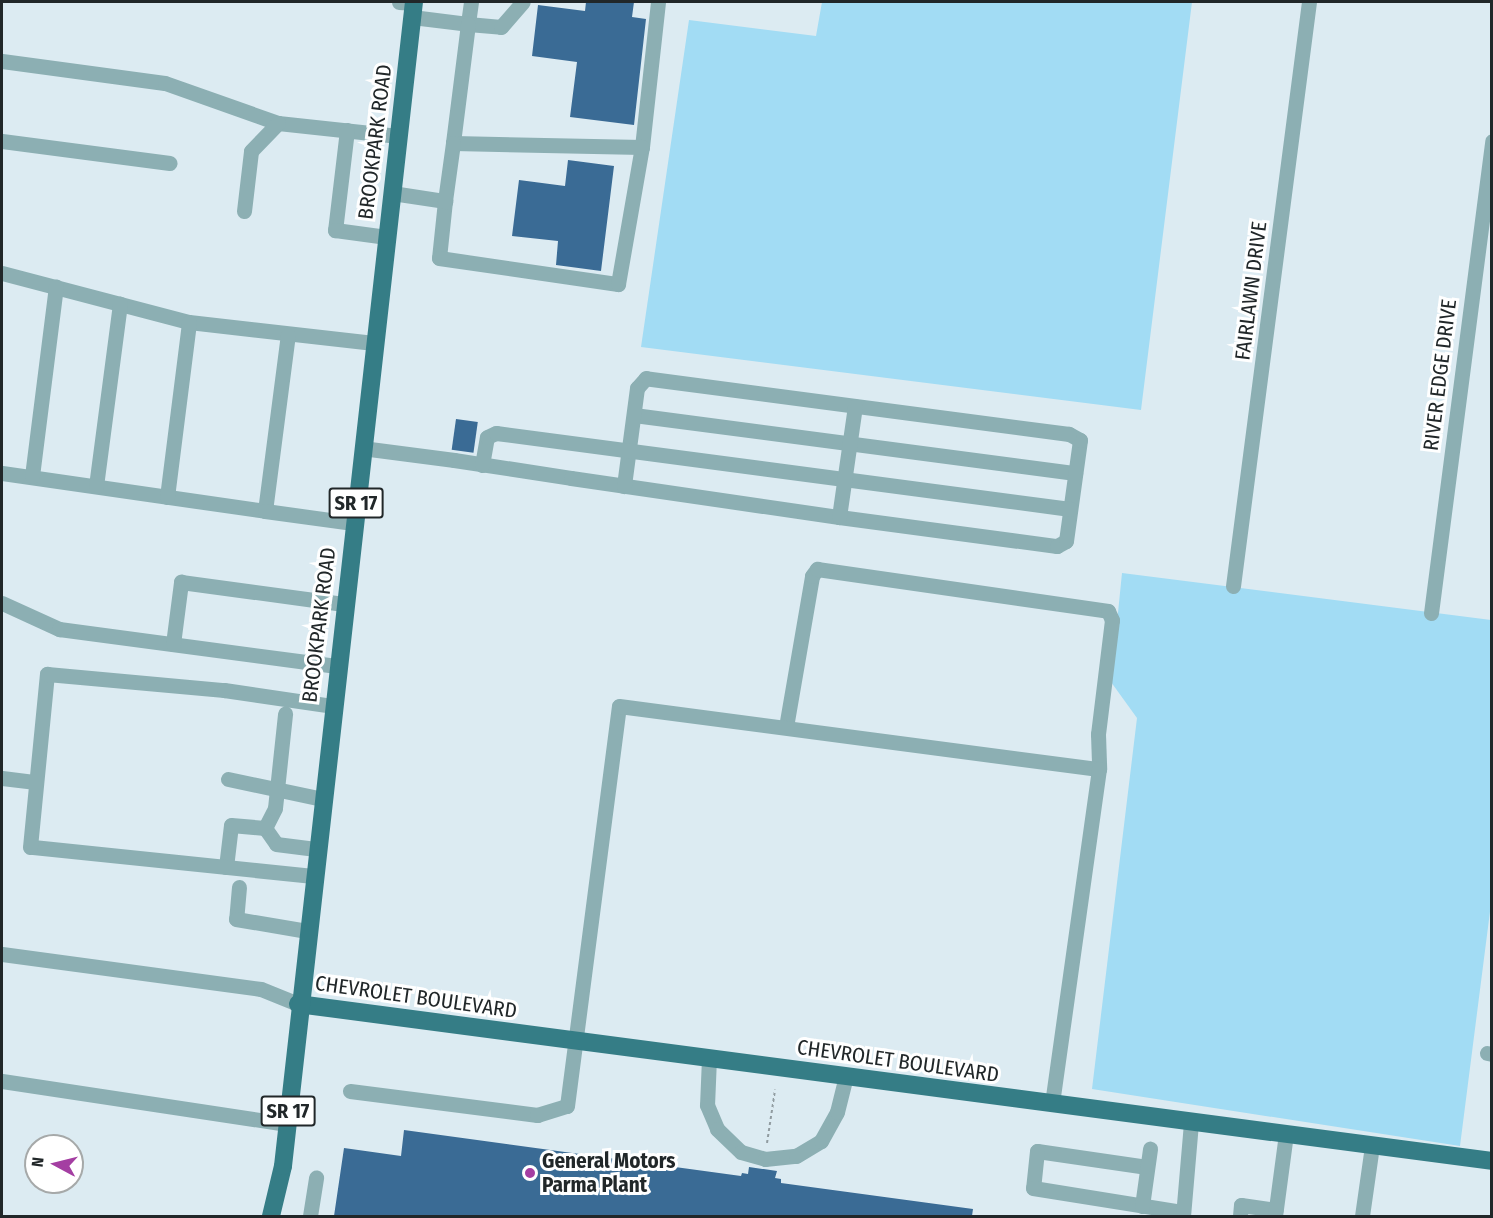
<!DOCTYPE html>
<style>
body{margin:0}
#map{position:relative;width:1493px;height:1218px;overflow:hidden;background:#dcebf2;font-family:"Fira Sans Condensed",sans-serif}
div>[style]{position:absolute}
.green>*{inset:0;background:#a2dcf4}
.building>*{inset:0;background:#3a6b95;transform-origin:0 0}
.path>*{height:2px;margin-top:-1px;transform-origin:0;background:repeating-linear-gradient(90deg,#919ca1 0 3px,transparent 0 6px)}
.minor>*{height:15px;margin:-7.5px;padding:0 7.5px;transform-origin:7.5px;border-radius:7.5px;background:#8cafb3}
.major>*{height:18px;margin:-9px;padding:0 9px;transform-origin:9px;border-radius:9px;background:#357d86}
.dots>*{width:16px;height:16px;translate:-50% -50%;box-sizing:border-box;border:3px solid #fff;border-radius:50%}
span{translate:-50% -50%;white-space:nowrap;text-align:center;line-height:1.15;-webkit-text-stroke:6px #fff;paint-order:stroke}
.shield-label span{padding:2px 4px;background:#fff;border:2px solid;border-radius:4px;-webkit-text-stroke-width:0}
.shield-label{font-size:20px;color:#212729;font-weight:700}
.street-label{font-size:21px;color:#212729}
.poi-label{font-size:21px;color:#212729;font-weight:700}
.left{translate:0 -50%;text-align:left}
.frame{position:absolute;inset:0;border:3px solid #212729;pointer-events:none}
.north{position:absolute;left:24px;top:1134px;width:60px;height:60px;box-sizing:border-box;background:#fff;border:2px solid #a6a9a9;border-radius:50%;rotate:277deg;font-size:16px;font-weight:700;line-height:24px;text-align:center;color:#212729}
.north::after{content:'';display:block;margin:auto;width:21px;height:27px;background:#a43ea2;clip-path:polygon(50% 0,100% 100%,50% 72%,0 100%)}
</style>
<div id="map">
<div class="green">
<i style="clip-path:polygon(822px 2px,1192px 2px,1141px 410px,641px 347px,689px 20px,816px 36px)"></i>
<i style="clip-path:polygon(1122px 573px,1491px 620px,1492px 896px,1460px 1146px,1092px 1089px,1137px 718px,1111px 682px)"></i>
</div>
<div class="building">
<i style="clip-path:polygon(586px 2px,634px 2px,632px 17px,646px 19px,634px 125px,570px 117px,577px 62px,532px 56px,538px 5px,585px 11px)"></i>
<i style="clip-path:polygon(568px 160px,614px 166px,601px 271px,556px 265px,558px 241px,512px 236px,519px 180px,565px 186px)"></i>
<i style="left:456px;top:419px;width:22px;height:31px;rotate:8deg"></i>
<i style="clip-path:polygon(404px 1130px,741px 1176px,742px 1173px,748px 1174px,749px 1167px,777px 1171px,775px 1178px,781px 1179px,781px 1183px,973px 1209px,972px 1216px,334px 1216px,344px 1148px,401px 1156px)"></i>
</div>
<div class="path">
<i style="left:767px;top:1143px;width:54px;rotate:-81.4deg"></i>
</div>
<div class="minor">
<i style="left:399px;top:2px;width:15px;rotate:4deg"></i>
<i style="left:471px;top:2px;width:22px;rotate:98deg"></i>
<i style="left:468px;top:24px;width:33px;rotate:5deg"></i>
<i style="left:501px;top:27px;width:33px;rotate:-49deg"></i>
<i style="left:412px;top:17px;width:56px;rotate:7.1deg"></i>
<i style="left:468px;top:24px;width:120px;rotate:97.2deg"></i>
<i style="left:2px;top:61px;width:164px;rotate:7.7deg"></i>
<i style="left:165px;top:83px;width:120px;rotate:19.5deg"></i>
<i style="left:278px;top:123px;width:121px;rotate:6.2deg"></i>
<i style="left:347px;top:130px;width:101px;rotate:96.8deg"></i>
<i style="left:335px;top:230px;width:52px;rotate:7.7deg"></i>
<i style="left:2px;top:141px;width:169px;rotate:7.5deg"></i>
<i style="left:642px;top:147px;width:146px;rotate:-83.7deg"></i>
<i style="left:392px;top:193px;width:54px;rotate:8.6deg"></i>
<i style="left:445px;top:201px;width:57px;rotate:96deg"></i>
<i style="left:439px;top:258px;width:181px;rotate:8.3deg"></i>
<i style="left:618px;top:284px;width:139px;rotate:-80.1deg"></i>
<i style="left:642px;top:147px;width:189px;rotate:-178.8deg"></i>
<i style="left:453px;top:143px;width:59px;rotate:97.9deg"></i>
<i style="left:244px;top:211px;width:60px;rotate:-83.3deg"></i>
<i style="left:251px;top:151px;width:39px;rotate:-46deg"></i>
<i style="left:2px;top:273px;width:193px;rotate:14.7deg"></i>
<i style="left:189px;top:322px;width:186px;rotate:6.5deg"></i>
<i style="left:634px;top:415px;width:445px;rotate:7.5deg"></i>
<i style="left:362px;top:448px;width:93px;rotate:7.4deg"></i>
<i style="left:454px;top:460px;width:118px;rotate:8.7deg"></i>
<i style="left:571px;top:478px;width:271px;rotate:8.3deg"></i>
<i style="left:839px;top:517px;width:220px;rotate:7.6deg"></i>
<i style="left:1057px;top:546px;width:10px;rotate:-29deg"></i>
<i style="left:1066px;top:541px;width:102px;rotate:-82.1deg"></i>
<i style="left:1080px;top:440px;width:13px;rotate:-151deg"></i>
<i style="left:1069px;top:434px;width:427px;rotate:-172.5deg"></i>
<i style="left:646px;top:378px;width:13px;rotate:132deg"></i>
<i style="left:637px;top:388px;width:99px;rotate:97.6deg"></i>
<i style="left:482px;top:465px;width:28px;rotate:-80deg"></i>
<i style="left:487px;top:437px;width:10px;rotate:-24deg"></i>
<i style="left:496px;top:433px;width:579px;rotate:7.54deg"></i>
<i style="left:2px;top:473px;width:266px;rotate:8.2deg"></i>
<i style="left:265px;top:511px;width:177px;rotate:-82.6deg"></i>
<i style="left:32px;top:476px;width:191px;rotate:-82.8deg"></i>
<i style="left:96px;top:486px;width:184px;rotate:-82.5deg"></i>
<i style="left:167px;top:497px;width:176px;rotate:-82.8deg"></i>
<i style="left:265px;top:511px;width:89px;rotate:7.8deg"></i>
<i style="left:839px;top:517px;width:112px;rotate:-81.8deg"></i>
<i style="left:1233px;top:586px;width:589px;rotate:-82.59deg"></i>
<i style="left:2px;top:603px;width:63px;rotate:24.5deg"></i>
<i style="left:59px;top:629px;width:280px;rotate:7.6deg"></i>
<i style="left:1431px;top:613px;width:476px;rotate:-82.6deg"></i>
<i style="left:173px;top:644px;width:63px;rotate:-82.6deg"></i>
<i style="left:181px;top:582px;width:164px;rotate:7.7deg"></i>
<i style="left:786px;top:727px;width:153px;rotate:-80.2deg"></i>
<i style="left:812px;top:576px;width:9px;rotate:-54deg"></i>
<i style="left:817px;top:569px;width:294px;rotate:8.2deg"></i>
<i style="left:1108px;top:611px;width:10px;rotate:66deg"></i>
<i style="left:1112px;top:620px;width:115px;rotate:97deg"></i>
<i style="left:1098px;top:734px;width:35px;rotate:88deg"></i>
<i style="left:2px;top:778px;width:34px;rotate:7deg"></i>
<i style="left:228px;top:779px;width:96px;rotate:12deg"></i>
<i style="left:265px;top:828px;width:19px;rotate:55deg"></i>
<i style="left:276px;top:844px;width:40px;rotate:7.1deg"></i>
<i style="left:226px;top:867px;width:42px;rotate:-83.2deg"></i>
<i style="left:231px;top:825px;width:34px;rotate:5deg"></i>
<i style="left:265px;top:828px;width:22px;rotate:-63deg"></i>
<i style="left:275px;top:808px;width:95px;rotate:-83.9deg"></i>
<i style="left:313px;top:876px;width:284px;rotate:-174.1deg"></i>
<i style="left:30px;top:847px;width:174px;rotate:-84.4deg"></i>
<i style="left:47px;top:674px;width:178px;rotate:5.2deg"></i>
<i style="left:224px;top:690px;width:109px;rotate:8.4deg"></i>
<i style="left:239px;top:887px;width:32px;rotate:95deg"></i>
<i style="left:236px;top:919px;width:72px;rotate:9.6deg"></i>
<i style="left:2px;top:954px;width:261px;rotate:7.7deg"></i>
<i style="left:261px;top:989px;width:40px;rotate:22deg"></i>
<i style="left:1487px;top:1053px;width:5px;rotate:11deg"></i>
<i style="left:709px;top:1058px;width:47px;rotate:92.4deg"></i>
<i style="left:707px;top:1105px;width:26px;rotate:67deg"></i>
<i style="left:717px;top:1129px;width:33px;rotate:44deg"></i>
<i style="left:741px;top:1152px;width:25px;rotate:16deg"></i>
<i style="left:765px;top:1159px;width:31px;rotate:-6deg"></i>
<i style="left:796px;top:1156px;width:29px;rotate:-31deg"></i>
<i style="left:821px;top:1141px;width:33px;rotate:-61deg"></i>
<i style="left:837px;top:1112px;width:37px;rotate:-76deg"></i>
<i style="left:2px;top:1081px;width:288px;rotate:8.6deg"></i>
<i style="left:350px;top:1091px;width:189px;rotate:7.3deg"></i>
<i style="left:537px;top:1115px;width:31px;rotate:-17deg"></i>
<i style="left:567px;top:1106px;width:403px;rotate:-82.6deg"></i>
<i style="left:619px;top:706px;width:484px;rotate:7.5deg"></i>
<i style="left:1099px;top:769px;width:338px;rotate:98deg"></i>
<i style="left:1147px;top:1167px;width:111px;rotate:-171.7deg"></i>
<i style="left:1037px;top:1151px;width:37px;rotate:96deg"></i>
<i style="left:1033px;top:1188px;width:152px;rotate:9.1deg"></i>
<i style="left:1142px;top:1206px;width:58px;rotate:-82deg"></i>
<i style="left:310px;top:1216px;width:39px;rotate:-81deg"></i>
<i style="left:1183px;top:1216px;width:94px;rotate:-85.1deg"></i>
<i style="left:1240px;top:1216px;width:11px;rotate:-85deg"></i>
<i style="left:1241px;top:1205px;width:35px;rotate:8deg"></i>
<i style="left:1275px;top:1216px;width:83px;rotate:-82.4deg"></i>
<i style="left:1362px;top:1216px;width:71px;rotate:-81.9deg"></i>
</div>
<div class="major">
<i style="left:298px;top:1004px;width:1204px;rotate:7.49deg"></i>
<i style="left:271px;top:1216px;width:51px;rotate:-76.5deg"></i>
<i style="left:283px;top:1166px;width:1171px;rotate:-83.58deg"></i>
</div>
<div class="dots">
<i style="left:530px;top:1173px;background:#a43ea2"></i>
</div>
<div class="shield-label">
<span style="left:356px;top:503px">SR 17</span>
<span style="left:288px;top:1111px">SR 17</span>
</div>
<div class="street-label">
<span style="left:375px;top:142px;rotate:-83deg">BROOKPARK ROAD</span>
<span style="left:1251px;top:291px;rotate:-83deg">FAIRLAWN DRIVE</span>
<span style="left:1440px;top:375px;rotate:-83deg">RIVER EDGE DRIVE</span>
<span style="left:319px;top:625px;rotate:-83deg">BROOKPARK ROAD</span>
<span style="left:416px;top:997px;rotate:8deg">CHEVROLET BOULEVARD</span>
<span style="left:898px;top:1061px;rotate:8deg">CHEVROLET BOULEVARD</span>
</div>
<div class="poi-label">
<span class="left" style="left:542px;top:1173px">General Motors<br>Parma Plant</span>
</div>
<div class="frame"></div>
<div class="north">N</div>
</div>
